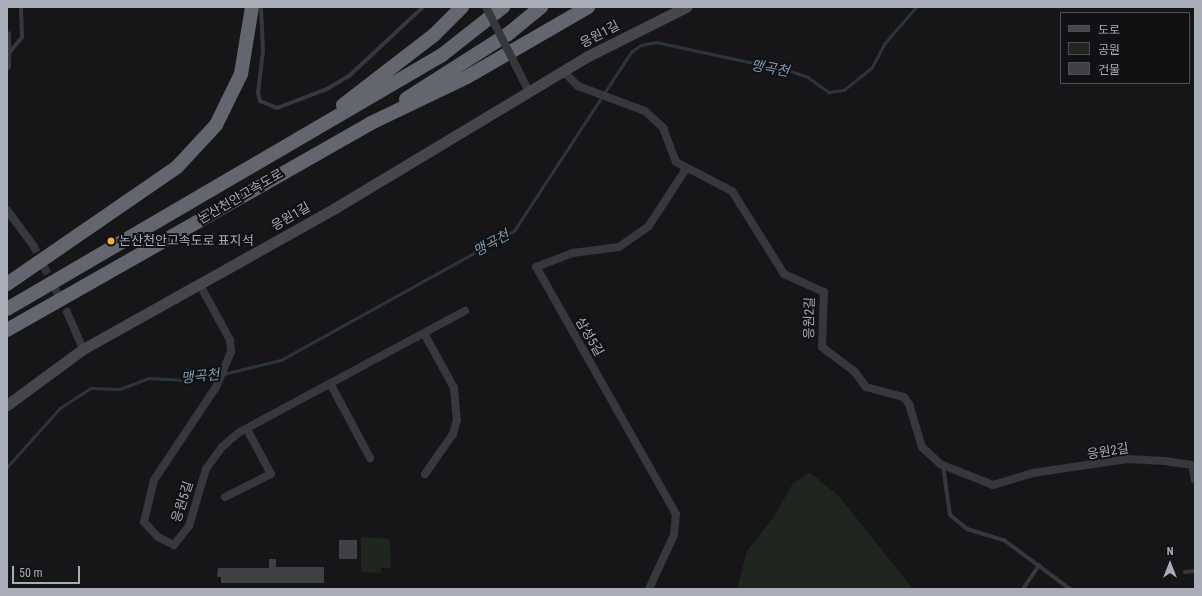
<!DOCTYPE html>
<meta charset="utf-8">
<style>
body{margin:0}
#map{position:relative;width:1202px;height:596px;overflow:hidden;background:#161618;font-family:"Roboto Condensed","Noto Sans KR",sans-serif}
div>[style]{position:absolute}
.green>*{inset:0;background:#1e261f}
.stream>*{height:2.5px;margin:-1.25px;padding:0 1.25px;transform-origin:1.25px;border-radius:1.25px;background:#2c353c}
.building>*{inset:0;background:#404145;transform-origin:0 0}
.street-tunnel>*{height:8px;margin-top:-4px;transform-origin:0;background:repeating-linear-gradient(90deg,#333438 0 8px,transparent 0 12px)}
.lane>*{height:4px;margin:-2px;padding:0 2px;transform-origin:2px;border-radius:2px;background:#37383d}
.street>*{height:8px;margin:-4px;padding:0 4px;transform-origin:4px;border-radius:4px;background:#37383d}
.secondary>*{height:11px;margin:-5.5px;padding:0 5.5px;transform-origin:5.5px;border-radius:5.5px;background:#45474d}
.highway>*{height:14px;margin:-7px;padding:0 7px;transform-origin:7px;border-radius:7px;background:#63666e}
.street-bridge>*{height:8px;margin:-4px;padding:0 4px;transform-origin:4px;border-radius:4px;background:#37383d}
.dots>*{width:11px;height:11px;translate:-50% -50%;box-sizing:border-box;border:2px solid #111113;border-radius:50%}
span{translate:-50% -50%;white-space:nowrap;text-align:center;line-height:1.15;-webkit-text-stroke:4px #111113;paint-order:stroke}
.street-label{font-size:13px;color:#a8adb8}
.poi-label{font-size:13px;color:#a8adb8}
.left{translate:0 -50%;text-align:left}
.water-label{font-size:14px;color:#7f9bb3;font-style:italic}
.frame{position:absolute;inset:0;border:8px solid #a8adb8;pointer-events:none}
.legend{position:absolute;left:1060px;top:12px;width:130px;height:72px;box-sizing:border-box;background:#111113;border:1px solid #4d4f55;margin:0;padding:5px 7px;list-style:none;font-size:12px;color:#a8adb8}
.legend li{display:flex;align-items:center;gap:8px;height:20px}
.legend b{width:20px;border:1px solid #4d4f55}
.north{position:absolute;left:1150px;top:544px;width:40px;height:40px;-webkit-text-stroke:3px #111113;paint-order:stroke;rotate:0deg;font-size:11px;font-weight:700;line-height:16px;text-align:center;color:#a8adb8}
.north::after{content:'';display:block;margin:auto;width:14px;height:18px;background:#a8adb8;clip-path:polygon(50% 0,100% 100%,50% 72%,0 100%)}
.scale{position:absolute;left:12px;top:566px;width:68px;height:18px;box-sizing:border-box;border:2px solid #a8adb8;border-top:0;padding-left:5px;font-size:12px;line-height:14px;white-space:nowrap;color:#a8adb8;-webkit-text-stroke:3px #111113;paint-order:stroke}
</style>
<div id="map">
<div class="green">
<i style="clip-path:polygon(810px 473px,838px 495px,913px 589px,737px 589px,747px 551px,774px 517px,793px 483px)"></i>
<i style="clip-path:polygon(361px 537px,390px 539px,391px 568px,381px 568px,381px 573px,361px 572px)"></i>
</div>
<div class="stream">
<i style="left:223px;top:374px;width:60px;rotate:-13.6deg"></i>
<i style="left:281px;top:360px;width:266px;rotate:-29deg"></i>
<i style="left:514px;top:231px;width:214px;rotate:-56.8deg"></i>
<i style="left:631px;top:52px;width:12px;rotate:-35deg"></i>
<i style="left:641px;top:45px;width:15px;rotate:-11deg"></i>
<i style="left:656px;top:42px;width:138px;rotate:12.1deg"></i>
<i style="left:791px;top:71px;width:18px;rotate:19deg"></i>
<i style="left:808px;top:77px;width:26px;rotate:36deg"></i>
<i style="left:829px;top:92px;width:15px;rotate:-8deg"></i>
<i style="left:844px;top:90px;width:36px;rotate:-39deg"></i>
<i style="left:872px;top:67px;width:26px;rotate:-62deg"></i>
<i style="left:884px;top:44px;width:49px;rotate:-49.1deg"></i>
<i style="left:7px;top:467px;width:79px;rotate:-48.1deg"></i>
<i style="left:60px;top:408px;width:37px;rotate:-33deg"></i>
<i style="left:91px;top:388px;width:29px;rotate:2deg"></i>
<i style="left:120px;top:389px;width:30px;rotate:-21deg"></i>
<i style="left:148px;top:378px;width:39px;rotate:3deg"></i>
<i style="left:187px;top:380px;width:31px;rotate:-9deg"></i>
</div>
<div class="building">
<i style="left:339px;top:540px;width:18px;height:19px"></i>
<i style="clip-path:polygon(269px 559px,276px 559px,276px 567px,324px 567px,324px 583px,221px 583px,221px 577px,217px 577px,218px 568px,269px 568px)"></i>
</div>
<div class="street-tunnel">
<i style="left:33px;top:245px;width:75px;rotate:63.1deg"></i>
</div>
<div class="lane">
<i style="left:261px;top:7px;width:44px;rotate:87.4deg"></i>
<i style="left:263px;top:51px;width:42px;rotate:96.8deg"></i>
<i style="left:258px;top:93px;width:8px;rotate:76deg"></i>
<i style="left:260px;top:101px;width:18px;rotate:22deg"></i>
<i style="left:277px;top:108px;width:53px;rotate:-20.8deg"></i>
<i style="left:327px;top:89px;width:26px;rotate:-31deg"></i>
<i style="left:349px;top:76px;width:101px;rotate:-43deg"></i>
<i style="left:10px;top:52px;width:19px;rotate:-51deg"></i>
<i style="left:22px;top:37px;width:30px;rotate:-92deg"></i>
<i style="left:943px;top:466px;width:49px;rotate:81.9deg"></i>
<i style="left:950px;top:515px;width:22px;rotate:39deg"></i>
<i style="left:967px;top:529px;width:39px;rotate:17deg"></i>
<i style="left:1004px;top:540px;width:82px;rotate:36.6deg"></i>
<i style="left:1185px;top:572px;width:10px;rotate:-6deg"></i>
<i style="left:1023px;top:589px;width:29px;rotate:-56deg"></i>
</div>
<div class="street">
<i style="left:7px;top:35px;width:31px;rotate:90deg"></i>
<i style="left:516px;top:66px;width:29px;rotate:63deg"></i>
<i style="left:564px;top:72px;width:20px;rotate:45deg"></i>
<i style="left:578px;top:86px;width:72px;rotate:20.5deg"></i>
<i style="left:645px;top:111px;width:25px;rotate:43deg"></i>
<i style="left:663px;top:128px;width:36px;rotate:69deg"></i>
<i style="left:676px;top:162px;width:63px;rotate:27.4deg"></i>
<i style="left:732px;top:191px;width:98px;rotate:57.9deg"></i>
<i style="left:784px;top:274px;width:44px;rotate:24.2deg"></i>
<i style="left:824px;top:292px;width:55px;rotate:92.1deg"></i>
<i style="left:822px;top:347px;width:40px;rotate:37deg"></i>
<i style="left:854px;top:371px;width:20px;rotate:53deg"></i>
<i style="left:866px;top:387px;width:39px;rotate:15deg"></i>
<i style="left:904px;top:397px;width:9px;rotate:54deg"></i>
<i style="left:909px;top:404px;width:45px;rotate:73.2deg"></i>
<i style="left:922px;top:447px;width:25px;rotate:43deg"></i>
<i style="left:940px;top:464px;width:57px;rotate:21.6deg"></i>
<i style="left:993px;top:485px;width:42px;rotate:-16.7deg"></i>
<i style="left:1033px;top:473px;width:95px;rotate:-8.5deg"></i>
<i style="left:1127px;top:459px;width:37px;rotate:3deg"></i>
<i style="left:1164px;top:461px;width:28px;rotate:8deg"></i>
<i style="left:1192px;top:465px;width:15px;rotate:79deg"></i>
<i style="left:7px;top:210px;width:44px;rotate:53.4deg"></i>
<i style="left:200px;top:285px;width:63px;rotate:61.4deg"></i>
<i style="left:230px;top:340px;width:12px;rotate:85deg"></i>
<i style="left:231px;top:352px;width:38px;rotate:113deg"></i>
<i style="left:216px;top:387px;width:112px;rotate:123.7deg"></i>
<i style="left:154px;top:480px;width:43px;rotate:103.4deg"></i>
<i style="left:144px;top:522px;width:21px;rotate:47deg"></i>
<i style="left:158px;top:537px;width:18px;rotate:27deg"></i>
<i style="left:174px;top:545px;width:24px;rotate:-52deg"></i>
<i style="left:189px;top:526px;width:59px;rotate:-73.4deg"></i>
<i style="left:206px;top:469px;width:27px;rotate:-54deg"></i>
<i style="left:222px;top:447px;width:21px;rotate:-41deg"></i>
<i style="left:238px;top:433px;width:258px;rotate:-28.3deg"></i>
<i style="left:67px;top:312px;width:40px;rotate:66.6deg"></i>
<i style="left:425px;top:335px;width:60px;rotate:61.3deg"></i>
<i style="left:454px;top:388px;width:32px;rotate:85deg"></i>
<i style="left:457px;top:420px;width:15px;rotate:106deg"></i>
<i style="left:453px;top:434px;width:49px;rotate:125deg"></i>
<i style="left:331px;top:385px;width:83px;rotate:61.9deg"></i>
<i style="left:225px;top:497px;width:51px;rotate:-26.6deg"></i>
<i style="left:271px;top:474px;width:51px;rotate:-118.1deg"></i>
<i style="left:649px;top:589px;width:60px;rotate:-65.2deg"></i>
<i style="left:674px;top:535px;width:21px;rotate:-85deg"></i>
<i style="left:676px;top:514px;width:284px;rotate:-119.5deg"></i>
<i style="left:536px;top:267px;width:40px;rotate:-21deg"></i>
<i style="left:573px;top:253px;width:46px;rotate:-7.4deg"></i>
<i style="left:619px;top:247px;width:35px;rotate:-35deg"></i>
<i style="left:648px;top:227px;width:69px;rotate:-56.8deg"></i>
</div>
<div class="secondary">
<i style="left:7px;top:405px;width:94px;rotate:-36.4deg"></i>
<i style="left:83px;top:349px;width:289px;rotate:-29.2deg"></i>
<i style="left:335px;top:208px;width:295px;rotate:-31deg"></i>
<i style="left:588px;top:56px;width:110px;rotate:-26.6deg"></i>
</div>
<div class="highway">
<i style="left:406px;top:99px;width:121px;rotate:-32.5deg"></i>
<i style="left:508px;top:34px;width:43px;rotate:-39.3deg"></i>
<i style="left:343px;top:105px;width:115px;rotate:-37.6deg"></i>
<i style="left:434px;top:35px;width:40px;rotate:-45deg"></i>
<i style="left:7px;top:284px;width:206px;rotate:-34.5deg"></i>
<i style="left:177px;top:167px;width:57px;rotate:-47.1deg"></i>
<i style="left:216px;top:125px;width:57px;rotate:-63.9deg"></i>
<i style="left:241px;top:74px;width:68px;rotate:-80.7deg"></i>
<i style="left:7px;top:309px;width:504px;rotate:-30.28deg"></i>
<i style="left:442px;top:55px;width:78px;rotate:-38.2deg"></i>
<i style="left:7px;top:330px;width:419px;rotate:-29.6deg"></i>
<i style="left:371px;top:123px;width:106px;rotate:-25.6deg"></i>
<i style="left:467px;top:77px;width:140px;rotate:-30deg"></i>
</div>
<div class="street-bridge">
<i style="left:486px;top:7px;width:66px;rotate:63deg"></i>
</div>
<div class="dots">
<i style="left:111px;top:241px;background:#f2b134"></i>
</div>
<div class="street-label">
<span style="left:600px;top:35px;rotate:-28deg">응원1길</span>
<span style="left:241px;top:197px;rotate:-30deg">논산천안고속도로</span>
<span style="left:291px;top:217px;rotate:-30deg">응원1길</span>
<span style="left:810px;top:318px;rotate:-89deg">응원2길</span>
<span style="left:589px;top:337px;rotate:60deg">삼성5길</span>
<span style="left:1108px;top:452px;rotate:-9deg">응원2길</span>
<span style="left:183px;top:502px;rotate:-72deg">응원5길</span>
</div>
<div class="poi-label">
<span class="left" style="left:119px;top:241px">논산천안고속도로 표지석</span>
</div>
<div class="water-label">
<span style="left:770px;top:68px;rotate:10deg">맹곡천</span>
<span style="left:491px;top:243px;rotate:-29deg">맹곡천</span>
<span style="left:200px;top:376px;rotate:-6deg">맹곡천</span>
</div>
<div class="frame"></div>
<ul class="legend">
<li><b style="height:5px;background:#45474d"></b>도로</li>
<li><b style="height:11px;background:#1e261f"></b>공원</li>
<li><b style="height:11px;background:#404145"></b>건물</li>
</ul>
<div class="north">N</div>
<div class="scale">50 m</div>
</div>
